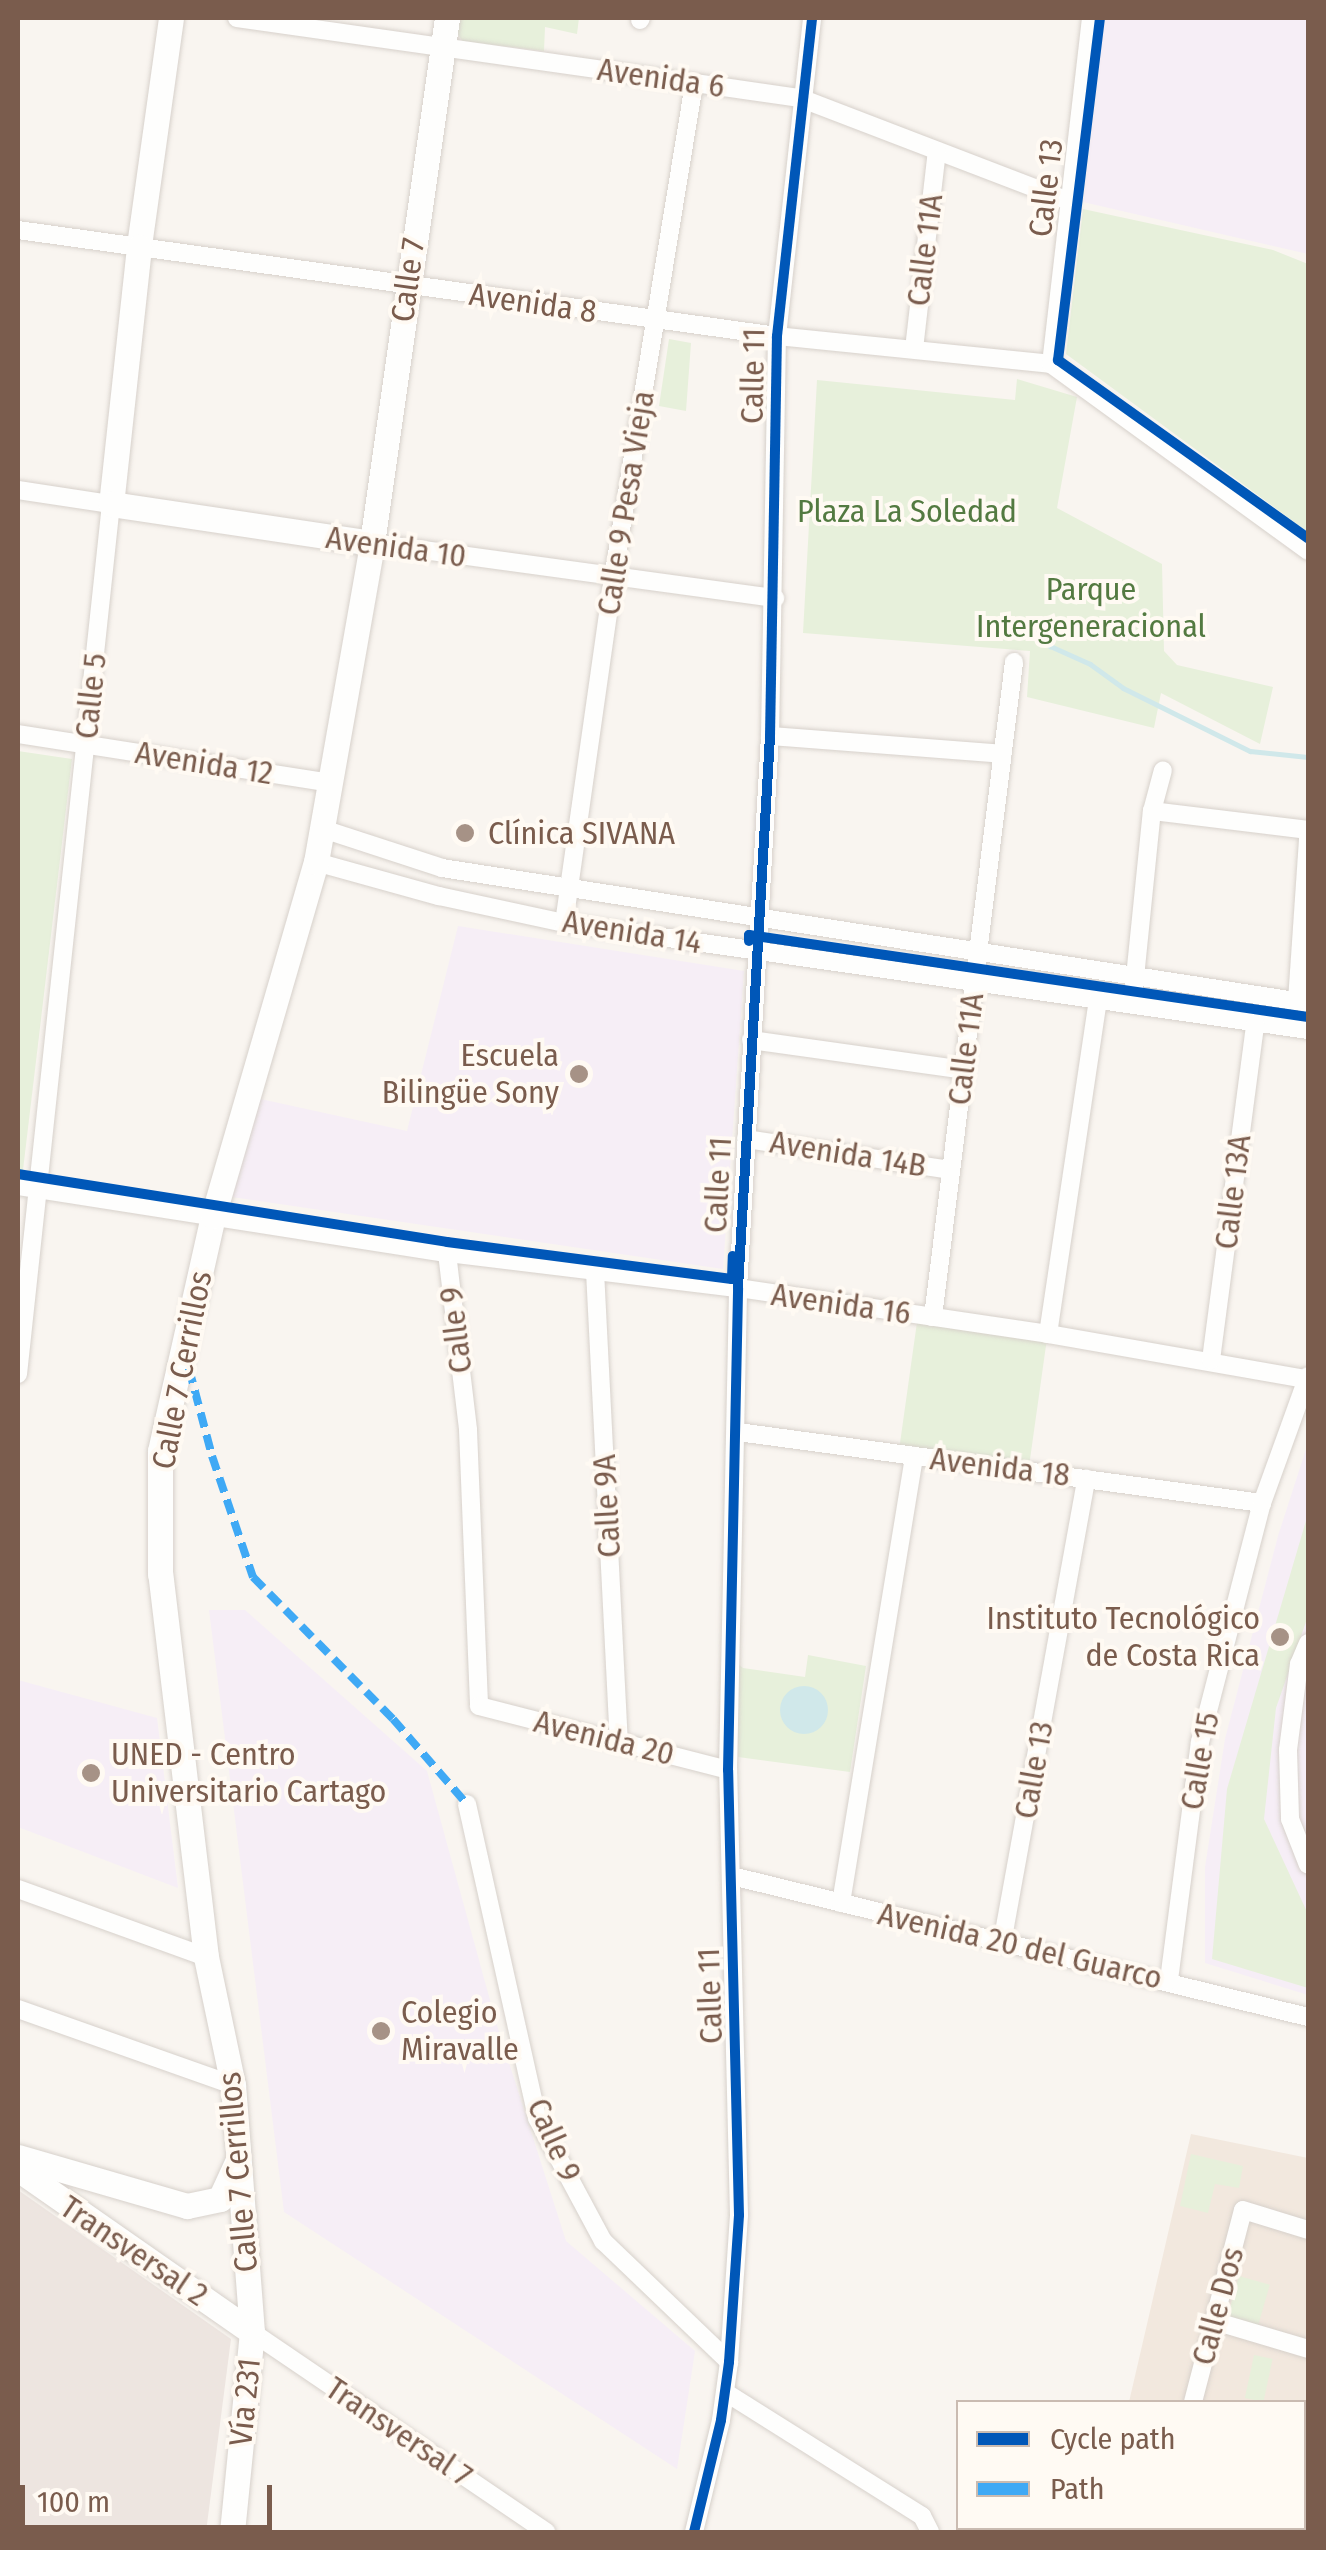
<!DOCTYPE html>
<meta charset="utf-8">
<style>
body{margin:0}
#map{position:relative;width:1326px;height:2550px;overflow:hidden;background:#f9f5f0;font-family:"Fira Sans Condensed",sans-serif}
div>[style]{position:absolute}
.residential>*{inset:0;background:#f2e8de}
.industrial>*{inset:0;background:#ede5e0}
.education>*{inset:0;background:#f6eef6}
.green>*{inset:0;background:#e7f0db;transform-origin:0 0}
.water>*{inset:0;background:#d0e8ea}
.round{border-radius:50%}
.stream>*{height:5px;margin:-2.5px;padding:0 2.5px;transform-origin:2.5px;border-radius:2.5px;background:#d0e8ea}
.roads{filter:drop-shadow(0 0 2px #d7d1cb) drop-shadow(0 0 2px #d7d1cb)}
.street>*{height:18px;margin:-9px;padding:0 9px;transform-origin:9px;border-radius:9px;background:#fefefd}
.secondary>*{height:25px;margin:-12.5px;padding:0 12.5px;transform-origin:12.5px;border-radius:12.5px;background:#fefefd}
.quiet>*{height:8px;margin-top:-4px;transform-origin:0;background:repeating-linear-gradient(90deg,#3fa9f5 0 15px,transparent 0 23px)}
.cycleway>*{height:10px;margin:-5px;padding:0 5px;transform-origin:5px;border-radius:5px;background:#0057b8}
.dots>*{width:28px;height:28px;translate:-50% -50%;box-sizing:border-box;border:5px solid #fffaf3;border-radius:50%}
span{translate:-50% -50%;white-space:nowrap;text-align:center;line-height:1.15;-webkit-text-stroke:8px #fffaf3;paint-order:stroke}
.street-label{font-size:32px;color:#7a5c4d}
.park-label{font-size:32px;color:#537a41}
.poi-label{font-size:32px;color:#7a5c4d}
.left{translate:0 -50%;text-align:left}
.right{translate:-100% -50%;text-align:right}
.frame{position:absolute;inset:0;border:20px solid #7a5c4d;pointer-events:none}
.legend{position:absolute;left:956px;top:2400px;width:350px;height:130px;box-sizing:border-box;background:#fffaf3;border:2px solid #cabbb1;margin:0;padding:12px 18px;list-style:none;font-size:30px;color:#7a5c4d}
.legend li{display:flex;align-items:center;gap:20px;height:50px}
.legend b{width:50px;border:2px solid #cabbb1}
.scale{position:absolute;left:20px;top:2485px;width:252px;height:45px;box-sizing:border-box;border:5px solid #7a5c4d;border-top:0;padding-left:12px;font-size:30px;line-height:35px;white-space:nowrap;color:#7a5c4d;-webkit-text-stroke:8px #fffaf3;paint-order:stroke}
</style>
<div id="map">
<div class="residential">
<i style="clip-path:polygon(1191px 2134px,1308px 2158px,1308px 2532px,1098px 2532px,1100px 2528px,1304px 2528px,1304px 2402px,1129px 2402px)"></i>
</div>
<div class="industrial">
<i style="clip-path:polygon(18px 2190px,231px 2339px,206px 2532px,18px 2532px)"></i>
</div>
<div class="education">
<i style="clip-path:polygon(1105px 18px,1308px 18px,1308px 254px,1083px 202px)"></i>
<i style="clip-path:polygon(458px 926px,744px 971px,723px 1269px,225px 1196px,256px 1098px,407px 1131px)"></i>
<i style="clip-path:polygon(1308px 1443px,1308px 1995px,1205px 1963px,1205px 1867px,1225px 1739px,1278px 1536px)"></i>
<i style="clip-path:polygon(209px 1610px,245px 1610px,427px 1771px,496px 2022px,566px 2241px,695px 2351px,677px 2469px,284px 2212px)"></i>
<i style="clip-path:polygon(18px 1680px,157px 1718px,178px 1888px,18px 1827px)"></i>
</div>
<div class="green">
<i style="clip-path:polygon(456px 18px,579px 18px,577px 34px,545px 27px,544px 51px,462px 41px,455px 29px)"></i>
<i style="clip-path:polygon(1083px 209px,1273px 250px,1308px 264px,1308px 532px,1066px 354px)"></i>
<i style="clip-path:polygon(669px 339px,691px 343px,686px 411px,659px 406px)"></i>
<i style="clip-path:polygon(1017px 379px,1077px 397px,1057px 508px,1162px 564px,1164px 651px,1177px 665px,1273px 687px,1260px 744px,1161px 693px,1154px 728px,1027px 697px,1030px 651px,803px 633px,817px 380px,1015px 400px)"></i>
<i style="clip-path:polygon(18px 751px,72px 759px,23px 1170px,18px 1170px)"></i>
<i style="left:918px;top:1315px;width:131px;height:140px;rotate:8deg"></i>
<i style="clip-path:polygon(1308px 1514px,1308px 1616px,1276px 1708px,1264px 1819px,1308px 1914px,1308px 1988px,1212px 1959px,1227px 1789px)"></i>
<i style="clip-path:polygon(808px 1655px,866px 1666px,850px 1772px,738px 1757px,737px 1663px,743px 1668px,805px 1677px)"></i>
<i style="clip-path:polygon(1191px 2154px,1243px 2166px,1239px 2188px,1215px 2184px,1208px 2213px,1180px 2206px)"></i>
<i style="left:1239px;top:2276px;width:32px;height:44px;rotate:16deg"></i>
<i style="left:1254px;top:2355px;width:19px;height:44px;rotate:12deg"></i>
</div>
<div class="water">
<i class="round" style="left:780px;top:1686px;width:48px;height:48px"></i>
</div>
<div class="stream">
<i style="left:1027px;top:624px;width:32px;rotate:44deg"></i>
<i style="left:1050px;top:646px;width:44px;rotate:24.2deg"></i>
<i style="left:1090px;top:664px;width:41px;rotate:36deg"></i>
<i style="left:1123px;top:688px;width:142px;rotate:26.4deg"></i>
<i style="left:1250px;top:751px;width:58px;rotate:5.9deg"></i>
</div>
<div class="roads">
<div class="street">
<i style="left:237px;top:18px;width:569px;rotate:8.09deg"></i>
<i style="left:800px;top:98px;width:288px;rotate:21deg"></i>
<i style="left:640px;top:20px;width:2px;rotate:-63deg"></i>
<i style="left:18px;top:230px;width:766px;rotate:7.95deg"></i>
<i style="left:777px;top:336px;width:275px;rotate:5.8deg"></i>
<i style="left:1051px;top:364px;width:318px;rotate:36deg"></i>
<i style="left:914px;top:349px;width:199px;rotate:-83.4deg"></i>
<i style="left:1051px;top:364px;width:348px;rotate:-83.4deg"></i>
<i style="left:18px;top:490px;width:94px;rotate:8.6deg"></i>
<i style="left:111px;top:504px;width:875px;rotate:96.1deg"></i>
<i style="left:372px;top:543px;width:407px;rotate:7.8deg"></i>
<i style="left:18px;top:734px;width:317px;rotate:8.9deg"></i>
<i style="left:770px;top:736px;width:233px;rotate:4.4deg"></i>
<i style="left:1152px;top:811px;width:157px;rotate:6.9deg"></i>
<i style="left:323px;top:829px;width:125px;rotate:18.1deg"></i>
<i style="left:442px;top:868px;width:876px;rotate:8.86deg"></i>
<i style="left:316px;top:862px;width:128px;rotate:15.5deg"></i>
<i style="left:439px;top:896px;width:128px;rotate:12.2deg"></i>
<i style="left:564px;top:923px;width:752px;rotate:8.18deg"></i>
<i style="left:564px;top:923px;width:348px;rotate:-81.9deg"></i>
<i style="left:613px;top:578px;width:501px;rotate:-80.69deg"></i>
<i style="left:1134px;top:987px;width:177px;rotate:-84.2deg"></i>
<i style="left:1152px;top:811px;width:42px;rotate:-75deg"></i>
<i style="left:1297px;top:1001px;width:163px;rotate:-86.1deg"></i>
<i style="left:751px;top:1040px;width:215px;rotate:8deg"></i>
<i style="left:746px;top:1139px;width:207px;rotate:8.6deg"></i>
<i style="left:18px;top:1186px;width:434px;rotate:8.9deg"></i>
<i style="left:447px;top:1253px;width:293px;rotate:6.9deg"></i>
<i style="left:738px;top:1288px;width:313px;rotate:8.4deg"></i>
<i style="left:1048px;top:1334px;width:263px;rotate:9.9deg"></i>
<i style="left:447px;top:1253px;width:178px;rotate:83.2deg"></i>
<i style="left:468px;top:1430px;width:276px;rotate:87.7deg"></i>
<i style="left:479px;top:1706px;width:257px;rotate:14.4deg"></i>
<i style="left:595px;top:1271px;width:472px;rotate:87.1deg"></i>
<i style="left:933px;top:1317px;width:660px;rotate:-82.95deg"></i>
<i style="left:1048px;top:1334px;width:338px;rotate:-81.5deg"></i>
<i style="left:1211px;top:1360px;width:339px;rotate:-82.5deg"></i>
<i style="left:738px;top:1432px;width:529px;rotate:7.72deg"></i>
<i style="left:1308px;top:1643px;width:23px;rotate:113deg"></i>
<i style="left:1299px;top:1664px;width:87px;rotate:97.3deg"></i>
<i style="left:1288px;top:1750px;width:69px;rotate:88.3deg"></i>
<i style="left:1290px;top:1819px;width:49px;rotate:68.6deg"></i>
<i style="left:467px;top:1804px;width:322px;rotate:77.4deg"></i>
<i style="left:537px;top:2118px;width:140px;rotate:61.8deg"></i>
<i style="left:603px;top:2241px;width:175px;rotate:43.8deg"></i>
<i style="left:732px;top:1876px;width:593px;rotate:13.76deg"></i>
<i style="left:18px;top:1889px;width:200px;rotate:19.9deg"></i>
<i style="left:841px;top:1903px;width:453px;rotate:-80.7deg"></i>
<i style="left:1002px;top:1943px;width:472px;rotate:-79.7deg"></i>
<i style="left:1169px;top:1980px;width:240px;rotate:-82.6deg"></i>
<i style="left:1200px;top:1742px;width:247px;rotate:-75.5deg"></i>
<i style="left:1262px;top:1503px;width:135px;rotate:-70.1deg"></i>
<i style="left:18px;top:2009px;width:228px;rotate:19.5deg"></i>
<i style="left:1214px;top:2321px;width:98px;rotate:16.6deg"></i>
<i style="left:252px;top:2332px;width:356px;rotate:34.2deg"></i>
<i style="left:725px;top:2392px;width:233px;rotate:32.2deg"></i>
<i style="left:922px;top:2516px;width:18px;rotate:63deg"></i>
<i style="left:1193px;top:2402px;width:198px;rotate:-75.4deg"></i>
<i style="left:1243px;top:2210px;width:68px;rotate:17.1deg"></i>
<i style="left:1304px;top:2476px;width:4px;rotate:14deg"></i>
<i style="left:694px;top:2532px;width:115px;rotate:-76.4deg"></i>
<i style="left:721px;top:2420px;width:59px;rotate:-82.1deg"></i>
<i style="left:729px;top:2362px;width:147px;rotate:-86.1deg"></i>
<i style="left:739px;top:2215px;width:445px;rotate:-91.4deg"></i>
<i style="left:728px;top:1770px;width:482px;rotate:-88.8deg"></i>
<i style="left:738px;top:1288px;width:553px;rotate:-86.68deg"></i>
<i style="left:770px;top:736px;width:400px;rotate:-89deg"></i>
<i style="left:777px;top:336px;width:320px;rotate:-83.7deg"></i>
<i style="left:1159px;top:2532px;width:4px;rotate:-76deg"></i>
</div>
<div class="secondary">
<i style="left:171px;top:18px;width:231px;rotate:98deg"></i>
<i style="left:139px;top:247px;width:259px;rotate:96.2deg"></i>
<i style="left:111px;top:504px;width:264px;rotate:8.5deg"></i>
<i style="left:18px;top:2157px;width:176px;rotate:16.2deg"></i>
<i style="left:187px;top:2206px;width:34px;rotate:-12deg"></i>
<i style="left:220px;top:2199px;width:41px;rotate:-65.3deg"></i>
<i style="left:18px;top:2169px;width:285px;rotate:34.9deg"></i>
<i style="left:232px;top:2532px;width:201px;rotate:-84.3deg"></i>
<i style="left:252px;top:2332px;width:248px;rotate:-94.4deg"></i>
<i style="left:233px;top:2085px;width:131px;rotate:-101.9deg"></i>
<i style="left:206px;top:1957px;width:386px;rotate:-96.8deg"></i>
<i style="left:160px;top:1574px;width:123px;rotate:-90deg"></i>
<i style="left:160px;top:1451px;width:241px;rotate:-77.3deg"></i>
<i style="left:213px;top:1216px;width:369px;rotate:-73.8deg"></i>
<i style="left:316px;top:862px;width:324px;rotate:-80deg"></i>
<i style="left:372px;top:543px;width:530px;rotate:-81.87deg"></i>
</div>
</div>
<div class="quiet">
<i style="left:183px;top:1346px;width:114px;rotate:75.2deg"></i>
<i style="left:212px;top:1456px;width:128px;rotate:71.3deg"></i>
<i style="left:253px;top:1577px;width:199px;rotate:45.4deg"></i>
<i style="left:393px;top:1719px;width:113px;rotate:49deg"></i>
</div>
<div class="cycleway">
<i style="left:1100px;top:18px;width:345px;rotate:97deg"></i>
<i style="left:1058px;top:360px;width:307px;rotate:35.5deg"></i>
<i style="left:749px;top:941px;width:6px;rotate:-90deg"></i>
<i style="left:749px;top:935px;width:565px;rotate:8.35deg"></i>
<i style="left:18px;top:1174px;width:434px;rotate:9deg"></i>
<i style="left:447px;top:1242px;width:287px;rotate:7.4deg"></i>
<i style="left:732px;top:1279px;width:23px;rotate:-88deg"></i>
<i style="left:694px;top:2532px;width:115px;rotate:-76.4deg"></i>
<i style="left:721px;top:2420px;width:59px;rotate:-82.1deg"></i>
<i style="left:729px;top:2362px;width:147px;rotate:-86.1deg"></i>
<i style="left:739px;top:2215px;width:445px;rotate:-91.4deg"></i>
<i style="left:728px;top:1770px;width:482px;rotate:-88.8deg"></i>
<i style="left:738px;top:1288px;width:553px;rotate:-86.68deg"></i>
<i style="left:770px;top:736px;width:400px;rotate:-89deg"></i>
<i style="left:777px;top:336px;width:320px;rotate:-83.7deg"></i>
</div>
<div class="dots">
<i style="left:465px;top:833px;background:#a69286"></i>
<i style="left:579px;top:1074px;background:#a69286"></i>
<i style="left:1280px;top:1637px;background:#a69286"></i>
<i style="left:91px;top:1773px;background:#a69286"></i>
<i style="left:381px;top:2031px;background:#a69286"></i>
</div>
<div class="street-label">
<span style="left:661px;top:78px;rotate:8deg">Avenida 6</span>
<span style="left:1046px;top:188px;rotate:-83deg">Calle 13</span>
<span style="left:925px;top:250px;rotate:-83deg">Calle 11A</span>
<span style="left:408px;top:280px;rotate:-82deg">Calle 7</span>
<span style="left:533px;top:303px;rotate:8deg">Avenida 8</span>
<span style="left:753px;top:376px;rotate:-89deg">Calle 11</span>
<span style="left:626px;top:503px;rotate:-81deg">Calle 9 Pesa Vieja</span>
<span style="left:396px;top:547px;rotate:8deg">Avenida 10</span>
<span style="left:91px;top:696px;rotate:-84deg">Calle 5</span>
<span style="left:204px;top:763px;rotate:9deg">Avenida 12</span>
<span style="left:632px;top:932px;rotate:9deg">Avenida 14</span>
<span style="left:966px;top:1049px;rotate:-83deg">Calle 11A</span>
<span style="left:848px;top:1154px;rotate:9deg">Avenida 14B</span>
<span style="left:718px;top:1185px;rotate:-87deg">Calle 11</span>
<span style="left:1233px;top:1192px;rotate:-83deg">Calle 13A</span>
<span style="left:841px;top:1304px;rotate:8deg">Avenida 16</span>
<span style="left:456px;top:1330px;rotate:-97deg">Calle 9</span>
<span style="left:182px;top:1370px;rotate:-79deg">Calle 7 Cerrillos</span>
<span style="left:1000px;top:1467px;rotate:7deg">Avenida 18</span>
<span style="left:607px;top:1506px;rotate:-93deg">Calle 9A</span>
<span style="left:604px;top:1738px;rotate:14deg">Avenida 20</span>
<span style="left:1200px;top:1761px;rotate:-80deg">Calle 15</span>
<span style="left:1034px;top:1770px;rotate:-80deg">Calle 13</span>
<span style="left:1020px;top:1946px;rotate:13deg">Avenida 20 del Guarco</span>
<span style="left:710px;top:1996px;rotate:-92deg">Calle 11</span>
<span style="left:554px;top:2140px;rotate:66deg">Calle 9</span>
<span style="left:238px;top:2172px;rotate:-95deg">Calle 7 Cerrillos</span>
<span style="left:134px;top:2251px;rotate:34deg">Transversal 2</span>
<span style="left:1218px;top:2306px;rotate:-75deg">Calle Dos</span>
<span style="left:245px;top:2402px;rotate:-84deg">Vía 231</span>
<span style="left:399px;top:2432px;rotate:34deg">Transversal 7</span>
</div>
<div class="park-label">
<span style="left:907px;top:511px">Plaza La Soledad</span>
<span style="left:1091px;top:608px">Parque<br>Intergeneracional</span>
</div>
<div class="poi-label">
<span class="left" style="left:488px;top:833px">Clínica SIVANA</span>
<span class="right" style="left:559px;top:1074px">Escuela<br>Bilingüe Sony</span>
<span class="right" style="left:1260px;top:1637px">Instituto Tecnológico<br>de Costa Rica</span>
<span class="left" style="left:111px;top:1773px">UNED - Centro<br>Universitario Cartago</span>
<span class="left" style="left:401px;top:2031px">Colegio<br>Miravalle</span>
</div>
<div class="frame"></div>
<ul class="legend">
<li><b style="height:12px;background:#0057b8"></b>Cycle path</li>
<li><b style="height:12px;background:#3fa9f5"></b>Path</li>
</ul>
<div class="scale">100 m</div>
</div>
